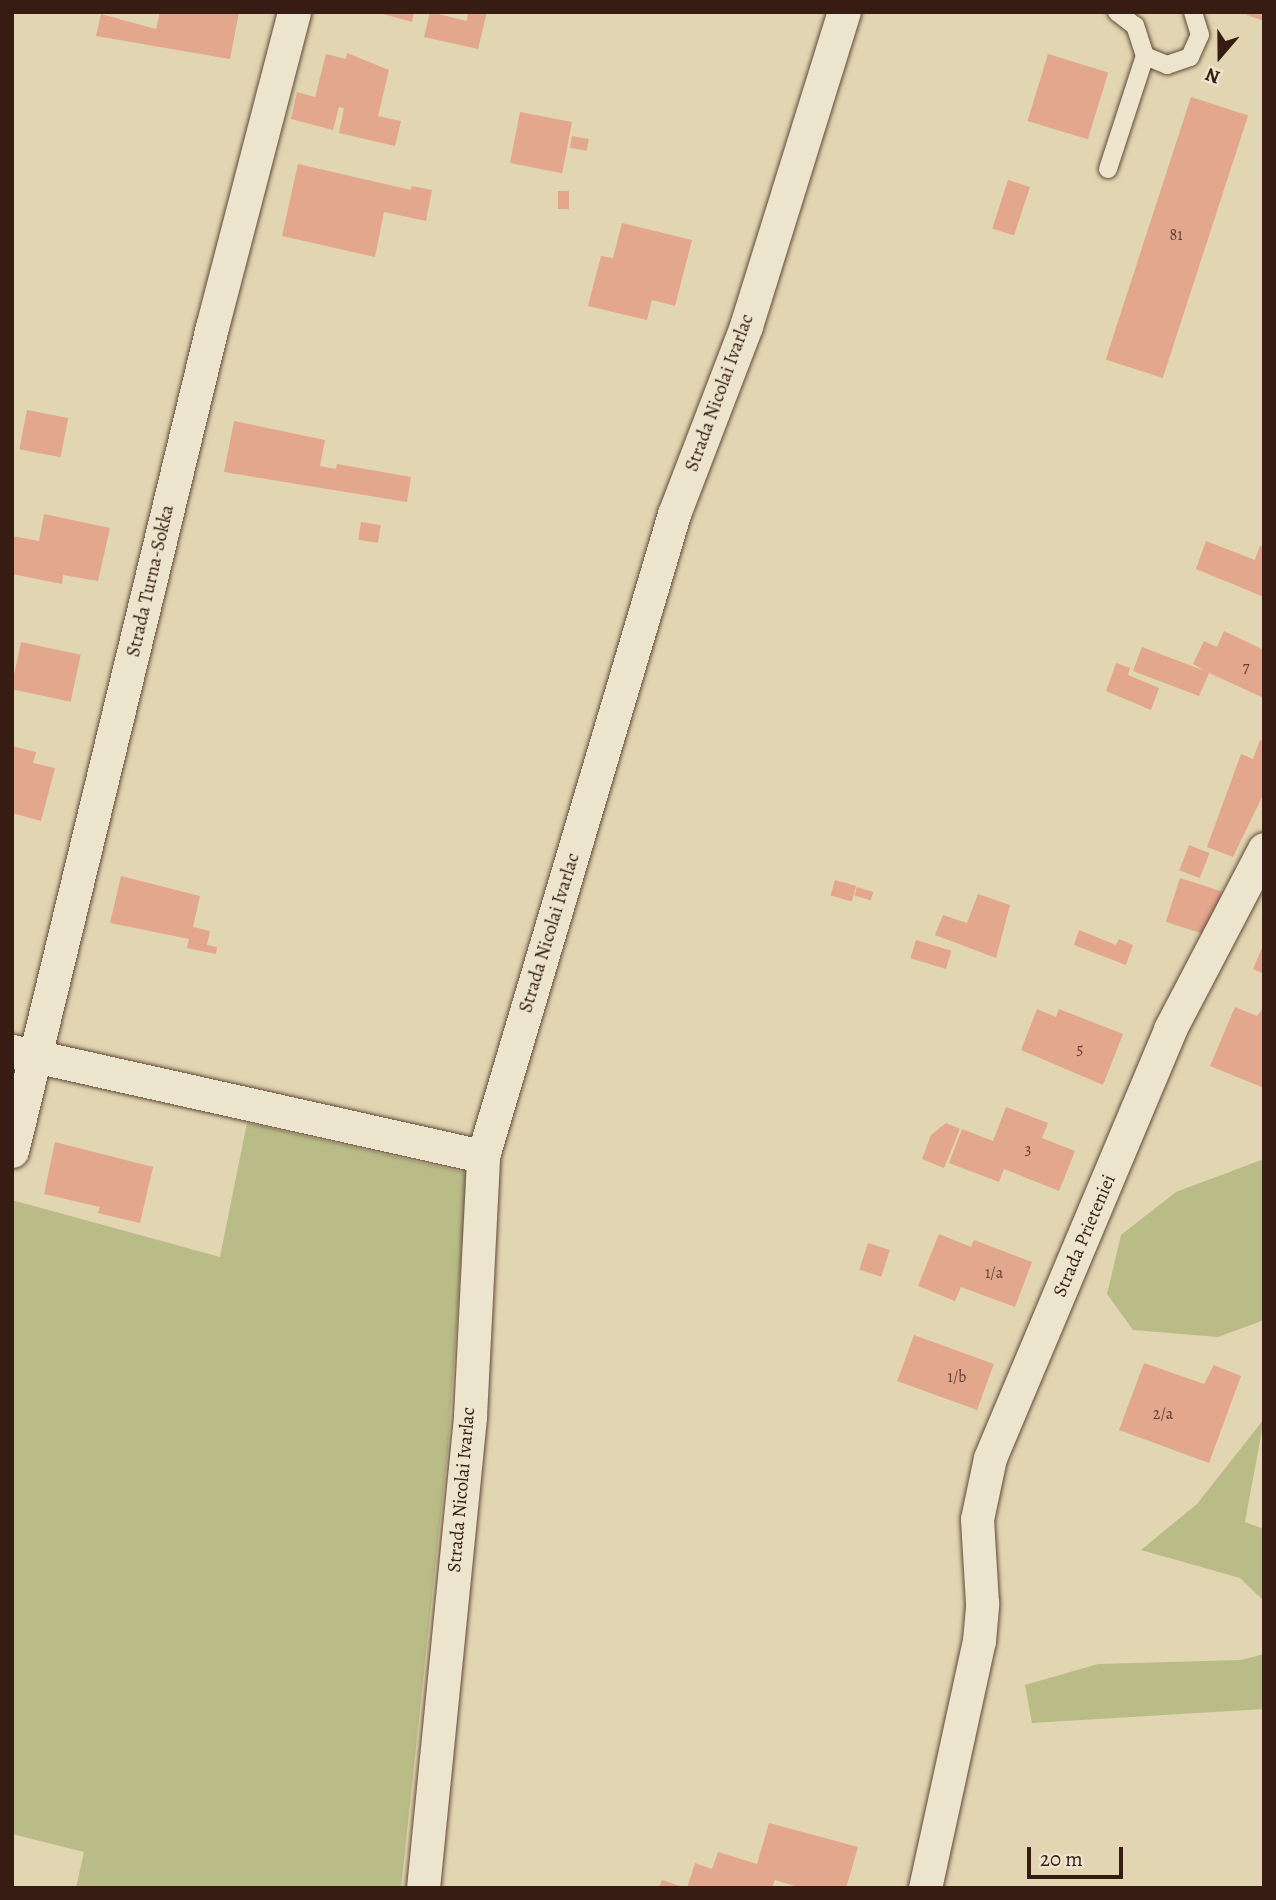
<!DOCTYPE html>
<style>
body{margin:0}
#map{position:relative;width:1276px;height:1900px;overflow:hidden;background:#e2d5b1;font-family:Alegreya,serif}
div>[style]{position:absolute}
.green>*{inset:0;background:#b9bc87}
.building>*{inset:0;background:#e3a78e;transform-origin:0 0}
.roads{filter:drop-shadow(0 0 2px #614a3a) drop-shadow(0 0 2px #614a3a)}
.lane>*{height:18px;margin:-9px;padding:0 9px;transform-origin:9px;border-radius:9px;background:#ece4cc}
.street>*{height:33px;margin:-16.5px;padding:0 16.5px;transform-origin:16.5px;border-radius:16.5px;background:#ece4cc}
span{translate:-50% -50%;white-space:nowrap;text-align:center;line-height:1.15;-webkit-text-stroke:7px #ece4cc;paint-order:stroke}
.number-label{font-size:16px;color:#613f31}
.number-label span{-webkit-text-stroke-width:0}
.street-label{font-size:19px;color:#361c12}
.frame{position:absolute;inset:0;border:14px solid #361c12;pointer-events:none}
.north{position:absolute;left:1185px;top:21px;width:70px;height:70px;-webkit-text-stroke:5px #ece4cc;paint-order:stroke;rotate:200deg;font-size:19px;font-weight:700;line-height:28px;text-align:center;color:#361c12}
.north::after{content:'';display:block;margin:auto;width:24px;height:32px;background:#361c12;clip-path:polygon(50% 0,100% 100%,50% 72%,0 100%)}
.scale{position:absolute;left:1027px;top:1847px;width:96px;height:32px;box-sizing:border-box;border:4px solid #361c12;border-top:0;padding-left:9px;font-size:21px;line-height:24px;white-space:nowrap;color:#361c12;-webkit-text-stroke:5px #ece4cc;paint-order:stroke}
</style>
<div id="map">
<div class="green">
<i style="clip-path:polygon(247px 1123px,467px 1173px,448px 1447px,401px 1888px,76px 1888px,84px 1852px,12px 1834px,12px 1200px,220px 1257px)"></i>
<i style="clip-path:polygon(1264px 1159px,1264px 1320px,1218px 1337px,1133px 1330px,1107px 1294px,1121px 1235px,1176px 1192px)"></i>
<i style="clip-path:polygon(1264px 1419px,1245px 1522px,1264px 1529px,1264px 1601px,1240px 1578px,1141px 1550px,1197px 1504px)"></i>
<i style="clip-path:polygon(1264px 1654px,1264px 1709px,1032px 1723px,1025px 1685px,1098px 1664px,1241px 1660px)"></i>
</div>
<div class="building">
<i style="clip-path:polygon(160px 12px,239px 12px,230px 59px,96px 36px,101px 14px,156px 29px)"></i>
<i style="clip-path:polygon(376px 12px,414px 12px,412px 22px)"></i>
<i style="clip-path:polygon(430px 12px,467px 21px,468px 12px,487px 12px,478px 49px,424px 37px)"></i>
<i style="clip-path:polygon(1248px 12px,1264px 12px,1264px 21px,1247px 15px)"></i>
<i style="clip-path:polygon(347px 53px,389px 70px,378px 116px,401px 121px,395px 146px,339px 133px,344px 108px,339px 107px,333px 130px,291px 119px,297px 92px,315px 97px,326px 54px,346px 59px)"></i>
<i style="left:1048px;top:54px;width:63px;height:70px;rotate:17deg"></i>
<i style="left:1191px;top:97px;width:60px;height:276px;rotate:18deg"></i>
<i style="left:520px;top:112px;width:53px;height:52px;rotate:11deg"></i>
<i style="left:572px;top:136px;width:17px;height:12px;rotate:10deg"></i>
<i style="clip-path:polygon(298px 164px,411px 190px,412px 186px,432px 190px,426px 221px,384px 212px,375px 257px,282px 236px)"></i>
<i style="left:1008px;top:180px;width:23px;height:51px;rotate:18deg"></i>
<i style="left:558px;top:191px;width:11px;height:18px"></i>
<i style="clip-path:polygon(622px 223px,692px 240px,675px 306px,652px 300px,647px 320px,588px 306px,601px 256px,613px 258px)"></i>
<i style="left:27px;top:410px;width:42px;height:40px;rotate:11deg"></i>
<i style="clip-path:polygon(234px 421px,325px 440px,320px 466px,336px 469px,337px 464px,411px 477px,407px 502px,224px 472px)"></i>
<i style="clip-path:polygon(44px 514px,110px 528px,98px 581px,63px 575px,62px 584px,12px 574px,12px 536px,39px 541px)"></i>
<i style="left:361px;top:522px;width:20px;height:18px;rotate:9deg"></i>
<i style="clip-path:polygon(1206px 541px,1255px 560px,1260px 546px,1264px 547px,1264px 597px,1196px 569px)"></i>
<i style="clip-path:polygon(1224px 631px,1264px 650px,1264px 698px,1209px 673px,1199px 696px,1133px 671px,1142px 647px,1205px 671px,1193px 664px,1204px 641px,1217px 647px)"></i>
<i style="left:21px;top:642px;width:61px;height:48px;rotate:12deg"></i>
<i style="clip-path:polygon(1116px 663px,1130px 668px,1128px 675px,1159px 688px,1151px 710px,1106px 691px)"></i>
<i style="clip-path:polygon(1260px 740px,1264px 741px,1264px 793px,1233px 857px,1207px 847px,1241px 754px,1253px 759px)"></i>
<i style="clip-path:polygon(12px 746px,36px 752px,33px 763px,55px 768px,41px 821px,12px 813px)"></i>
<i style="left:1189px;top:845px;width:22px;height:27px;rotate:21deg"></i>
<i style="clip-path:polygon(121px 876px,200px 896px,193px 927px,210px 931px,207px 945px,217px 947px,216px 954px,187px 948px,189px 939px,110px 923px)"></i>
<i style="left:1180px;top:878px;width:44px;height:46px;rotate:18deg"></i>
<i style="left:835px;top:880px;width:22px;height:16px;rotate:16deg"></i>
<i style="left:857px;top:887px;width:17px;height:9px;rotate:17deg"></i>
<i style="clip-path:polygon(978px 894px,1010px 905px,996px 958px,935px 935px,943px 915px,967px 923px)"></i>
<i style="clip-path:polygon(1079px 930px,1116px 945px,1119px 939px,1133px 945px,1126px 965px,1074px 945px)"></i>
<i style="left:916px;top:940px;width:37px;height:19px;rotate:17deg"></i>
<i style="clip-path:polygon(1264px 943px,1264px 974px,1253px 969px)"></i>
<i style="clip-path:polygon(1235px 1007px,1257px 1016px,1264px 1007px,1264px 1088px,1210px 1066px)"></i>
<i style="clip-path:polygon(1037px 1009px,1056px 1017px,1059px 1009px,1123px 1034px,1103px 1085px,1021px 1050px)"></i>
<i style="clip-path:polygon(1006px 1107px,1048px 1123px,1042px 1138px,1075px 1151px,1059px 1191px,1004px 1169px,999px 1182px,949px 1163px,962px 1129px,993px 1141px)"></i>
<i style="clip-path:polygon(946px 1123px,960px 1129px,944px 1168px,922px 1159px,931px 1135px)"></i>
<i style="clip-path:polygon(55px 1142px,153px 1167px,140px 1223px,98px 1213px,100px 1207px,44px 1194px)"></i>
<i style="clip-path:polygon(939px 1234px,971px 1247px,974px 1240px,1032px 1262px,1015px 1307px,961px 1287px,955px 1301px,918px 1286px)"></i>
<i style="left:868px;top:1243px;width:23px;height:28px;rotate:18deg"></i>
<i style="left:914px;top:1335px;width:85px;height:49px;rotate:20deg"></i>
<i style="clip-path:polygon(1144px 1363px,1204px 1384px,1214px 1365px,1241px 1376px,1209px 1463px,1119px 1430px)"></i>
<i style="clip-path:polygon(769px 1823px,858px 1847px,846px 1888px,801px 1888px,775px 1880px,772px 1888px,687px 1888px,695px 1863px,712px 1869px,718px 1852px,757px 1864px)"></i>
<i style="clip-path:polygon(662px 1880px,680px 1886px,680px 1888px,659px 1888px)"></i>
</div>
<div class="roads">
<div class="lane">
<i style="left:1145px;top:56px;width:24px;rotate:22deg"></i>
<i style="left:1167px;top:65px;width:24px;rotate:-19deg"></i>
<i style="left:1190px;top:57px;width:24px;rotate:-66deg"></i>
<i style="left:1200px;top:35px;width:24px;rotate:-107deg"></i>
<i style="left:1108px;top:169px;width:119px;rotate:-71.9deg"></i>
<i style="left:1145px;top:56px;width:32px;rotate:-108deg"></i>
<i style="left:1135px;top:26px;width:23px;rotate:-142deg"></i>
</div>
<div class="street">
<i style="left:12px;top:1051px;width:483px;rotate:12.6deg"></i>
<i style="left:12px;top:1151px;width:848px;rotate:-76.36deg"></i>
<i style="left:212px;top:327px;width:325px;rotate:-75.4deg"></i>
<i style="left:423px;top:1888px;width:474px;rotate:-84.3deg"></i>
<i style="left:470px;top:1416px;width:260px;rotate:-87.1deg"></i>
<i style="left:483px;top:1156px;width:670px;rotate:-73.43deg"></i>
<i style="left:674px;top:514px;width:201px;rotate:-69deg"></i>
<i style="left:746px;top:326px;width:329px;rotate:-72.7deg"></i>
<i style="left:925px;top:1888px;width:253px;rotate:-77.7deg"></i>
<i style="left:979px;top:1641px;width:38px;rotate:-85deg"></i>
<i style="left:982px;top:1603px;width:84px;rotate:-93.4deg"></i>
<i style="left:977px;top:1519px;width:62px;rotate:-78deg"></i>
<i style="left:990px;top:1458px;width:465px;rotate:-67.2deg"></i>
<i style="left:1170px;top:1029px;width:203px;rotate:-62.4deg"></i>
</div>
</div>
<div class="number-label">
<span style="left:1176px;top:235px">81</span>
<span style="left:1246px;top:667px">7</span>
<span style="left:1080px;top:1049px">5</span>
<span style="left:1028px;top:1149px">3</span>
<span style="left:994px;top:1273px">1/a</span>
<span style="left:957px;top:1377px">1/b</span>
<span style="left:1163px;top:1414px">2/a</span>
</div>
<div class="street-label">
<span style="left:720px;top:393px;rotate:-70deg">Strada Nicolai Ivarlac</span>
<span style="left:151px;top:581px;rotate:-77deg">Strada Turna-Sokka</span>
<span style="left:550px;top:933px;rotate:-73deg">Strada Nicolai Ivarlac</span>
<span style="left:1085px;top:1236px;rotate:-67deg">Strada Prieteniei</span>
<span style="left:462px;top:1490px;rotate:-85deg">Strada Nicolai Ivarlac</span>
</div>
<div class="frame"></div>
<div class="north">N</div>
<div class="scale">20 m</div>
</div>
